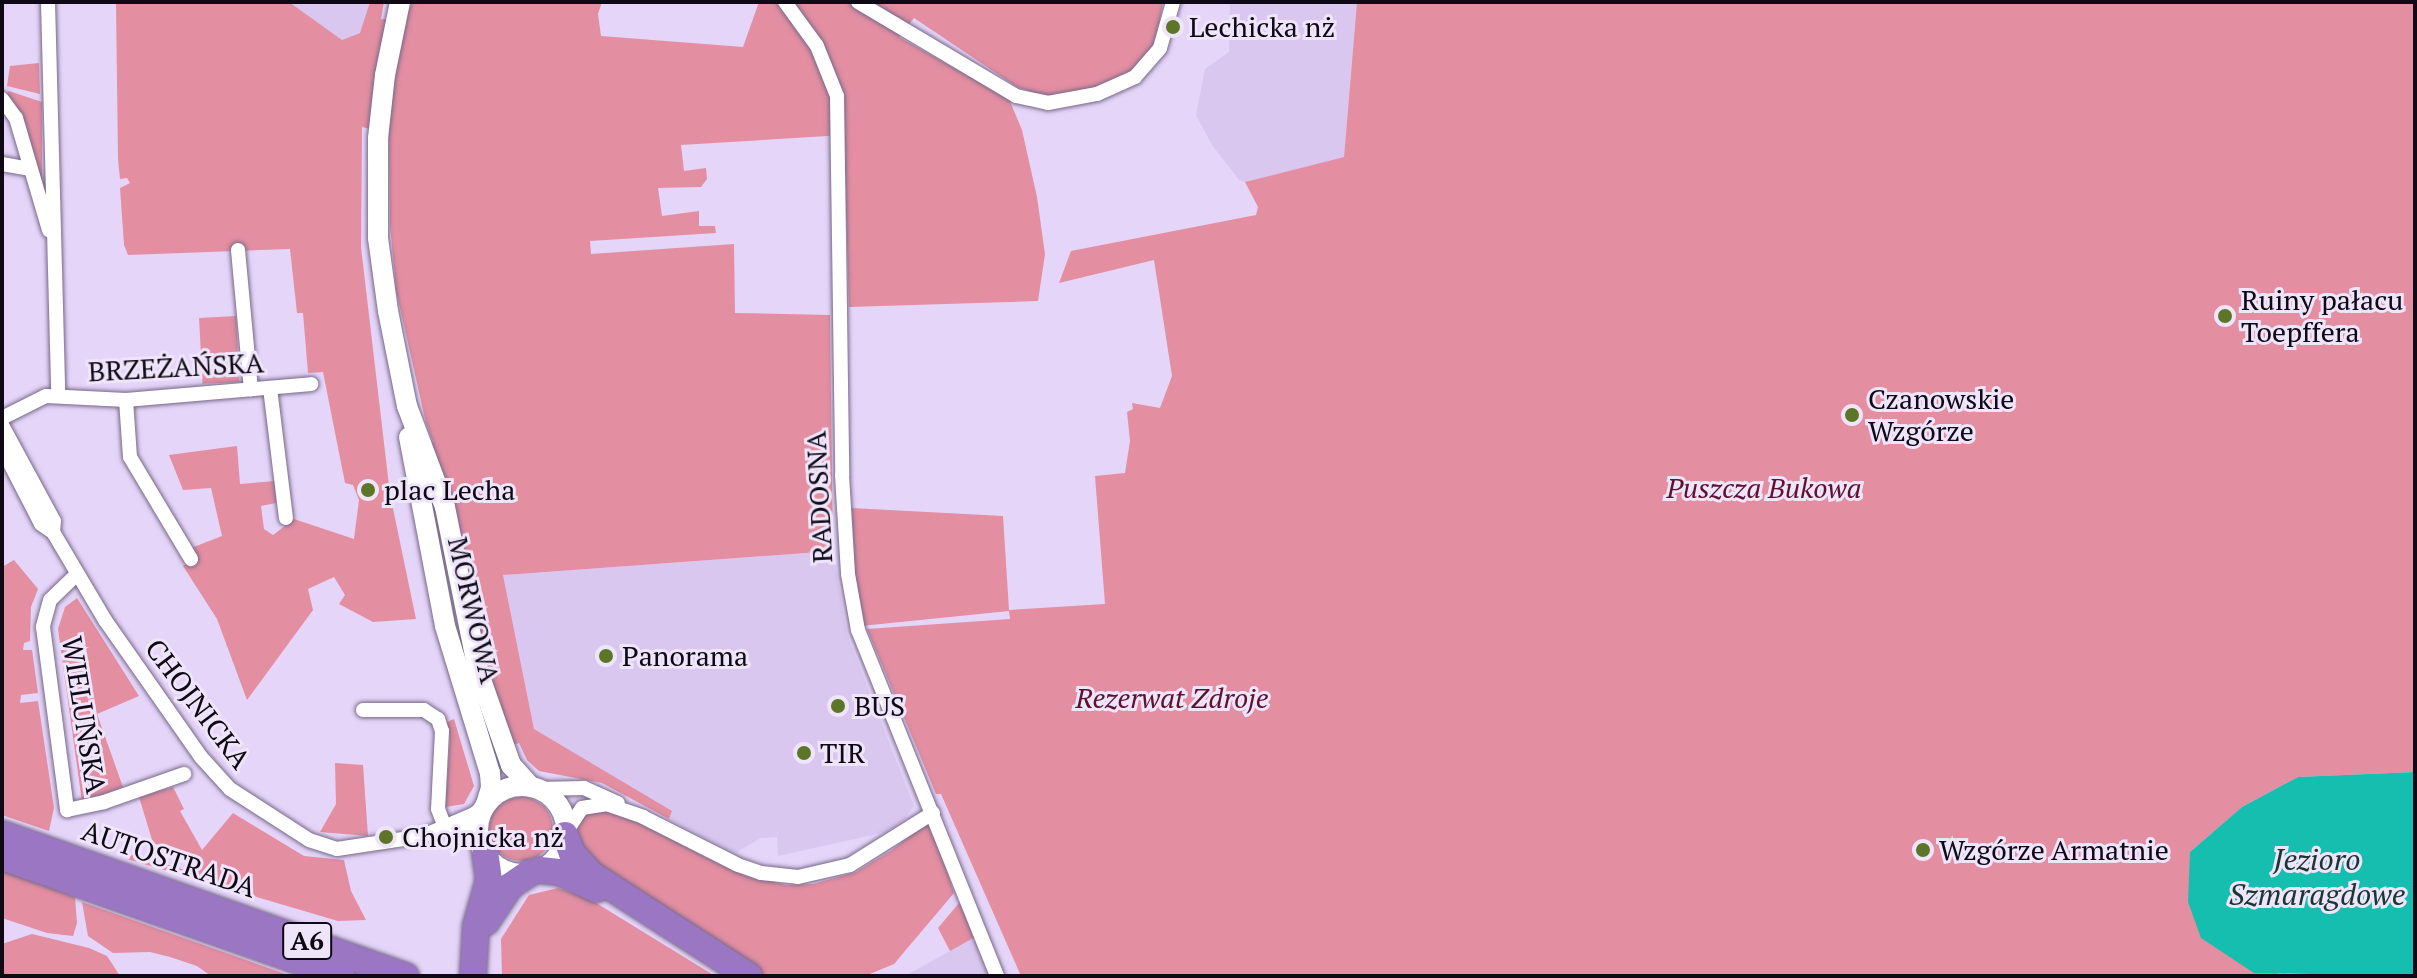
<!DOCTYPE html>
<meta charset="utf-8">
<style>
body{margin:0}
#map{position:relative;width:2417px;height:978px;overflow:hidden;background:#e5d5f9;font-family:"PT Serif",serif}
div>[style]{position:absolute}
.built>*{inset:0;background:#dac7f0}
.green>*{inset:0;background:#e38ea1;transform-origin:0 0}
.round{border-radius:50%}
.water>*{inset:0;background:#15beaf}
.roads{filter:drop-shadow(0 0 2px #766888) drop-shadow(0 0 2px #766888)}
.minor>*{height:14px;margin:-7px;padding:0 7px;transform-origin:7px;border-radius:7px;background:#fff}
.secondary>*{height:20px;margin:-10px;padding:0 10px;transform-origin:10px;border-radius:10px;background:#fff}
.secondary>.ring{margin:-10px;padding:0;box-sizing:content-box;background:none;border:20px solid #fff;border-radius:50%}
.motorway>*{height:26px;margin:-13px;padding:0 13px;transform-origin:13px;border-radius:13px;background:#9a76c3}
.dots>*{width:22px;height:22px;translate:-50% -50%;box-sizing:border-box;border:4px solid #efe5fb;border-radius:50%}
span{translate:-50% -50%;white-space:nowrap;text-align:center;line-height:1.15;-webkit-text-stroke:6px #efe5fb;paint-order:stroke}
.shield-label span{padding:2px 6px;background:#efe5fb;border:2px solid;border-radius:6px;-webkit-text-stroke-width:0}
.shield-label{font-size:26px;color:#0e0914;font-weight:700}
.poi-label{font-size:28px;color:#0e0914}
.left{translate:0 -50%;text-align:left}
.street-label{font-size:28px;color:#0e0914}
.park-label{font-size:28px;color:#5f112d;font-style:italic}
.water-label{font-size:30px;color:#183733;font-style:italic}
.frame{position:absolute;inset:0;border:4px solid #0e0914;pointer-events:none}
</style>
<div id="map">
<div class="built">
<i style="clip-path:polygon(289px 2px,370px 2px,360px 33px,342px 40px)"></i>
<i style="clip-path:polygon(1230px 2px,1357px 2px,1344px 157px,1245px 182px,1239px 180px,1212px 145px,1196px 115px,1205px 69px,1229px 52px)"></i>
<i style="clip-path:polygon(833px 551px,847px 635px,914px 806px,903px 821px,886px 832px,778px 856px,777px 837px,760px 838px,736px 853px,669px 819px,672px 812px,534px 729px,503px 575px)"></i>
<i style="clip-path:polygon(977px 936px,993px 976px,905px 976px)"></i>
</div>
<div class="green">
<i style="clip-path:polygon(116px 2px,289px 2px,342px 40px,360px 33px,370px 2px,384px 2px,381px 19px,405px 20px,412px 2px,602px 2px,598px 14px,601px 36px,743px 47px,759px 2px,1163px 2px,1156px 41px,1144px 60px,1123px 76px,1096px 90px,1067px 94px,1042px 96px,1017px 87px,914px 18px,899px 37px,1009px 99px,1022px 130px,1037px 197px,1045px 254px,1038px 301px,849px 307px,844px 135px,681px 145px,684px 171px,706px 168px,707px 179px,701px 187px,658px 188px,662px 216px,699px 211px,699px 226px,715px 226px,716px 233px,590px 241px,591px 254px,734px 244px,735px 313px,830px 315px,833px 551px,503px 575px,534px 729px,672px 811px,669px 819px,602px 783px,539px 771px,527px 760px,519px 743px,513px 745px,491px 683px,428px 444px,433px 442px,426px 423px,396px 290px,390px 225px,389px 133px,362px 127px,361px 247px,390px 494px,416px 619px,373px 622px,339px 604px,345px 595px,334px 577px,308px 589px,313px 610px,247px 700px,217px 619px,183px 566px,197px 558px,191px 548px,222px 536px,211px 488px,183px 490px,169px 455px,237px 446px,240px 484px,275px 481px,276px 503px,261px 506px,264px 529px,273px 535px,294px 519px,354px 539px,359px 500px,353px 485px,345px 483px,323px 372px,308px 373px,303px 313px,297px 313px,290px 249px,128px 255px,124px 245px,120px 188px,130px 183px,127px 178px,120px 179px,118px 159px)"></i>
<i style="clip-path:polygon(1357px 2px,2415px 2px,2415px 772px,2298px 777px,2242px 807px,2190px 852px,2279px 976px,1021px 976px,941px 794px,936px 794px,867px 629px,1010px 619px,1009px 611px,861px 626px,852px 568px,851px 508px,1003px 516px,1009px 610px,1105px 604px,1095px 476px,1125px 473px,1130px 441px,1127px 412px,1133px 409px,1132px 403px,1160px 408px,1172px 376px,1154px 260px,1059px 283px,1071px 251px,1256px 215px,1258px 207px,1245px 182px,1344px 157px)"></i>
<i style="clip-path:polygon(39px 63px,40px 94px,7px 86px,10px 66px)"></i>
<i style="clip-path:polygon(9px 91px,42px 102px,42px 193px,21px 114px,6px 94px)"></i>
<i style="left:236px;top:316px;width:66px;height:37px;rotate:87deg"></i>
<i style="clip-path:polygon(14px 560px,38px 589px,31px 607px,30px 641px,24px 643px,23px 650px,32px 650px,38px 693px,21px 695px,20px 703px,38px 701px,54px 808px,49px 831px,2px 815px,2px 567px)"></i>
<i style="clip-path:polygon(77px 598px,139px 696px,97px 714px,123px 787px,82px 802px,58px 629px,65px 607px)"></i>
<i style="clip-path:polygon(454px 719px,474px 786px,464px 804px,445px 807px,450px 738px,447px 722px)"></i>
<i style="clip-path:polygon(335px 763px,363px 765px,368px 836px,320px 832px,336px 804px)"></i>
<i style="clip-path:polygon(173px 787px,184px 809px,180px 811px,202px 850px,233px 813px,304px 856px,344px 860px,351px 891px,366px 920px,338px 921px,127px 859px,133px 854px,191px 872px,196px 858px,153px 843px,139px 797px)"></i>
<i class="round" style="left:489px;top:797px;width:64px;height:64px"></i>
<i style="clip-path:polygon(608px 811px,636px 821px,733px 871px,786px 885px,813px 884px,856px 872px,892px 850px,931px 819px,954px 893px,894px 964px,865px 976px,763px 976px,639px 899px,575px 843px,577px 823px,588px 813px)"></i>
<i style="clip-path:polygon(2px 870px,75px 897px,77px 923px,73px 936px,47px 933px,2px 918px)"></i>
<i style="clip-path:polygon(558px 888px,588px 898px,715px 976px,502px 976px,501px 939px,520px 909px,529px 895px)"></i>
<i style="clip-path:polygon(82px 902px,291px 976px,211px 976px,197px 966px,170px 957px,150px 952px,113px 953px,88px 936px)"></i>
<i style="clip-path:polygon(959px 903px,977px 936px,950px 951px,938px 928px)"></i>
<i style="clip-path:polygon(32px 934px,89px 948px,107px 956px,120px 976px,2px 976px,2px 944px)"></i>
</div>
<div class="water">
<i style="clip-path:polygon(2415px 772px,2415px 976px,2254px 973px,2201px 938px,2188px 902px,2190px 852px,2242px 807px,2298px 777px)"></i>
</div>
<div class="roads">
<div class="minor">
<i style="left:48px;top:2px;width:393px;rotate:88.5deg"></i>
<i style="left:785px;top:2px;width:54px;rotate:54deg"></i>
<i style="left:817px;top:46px;width:54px;rotate:68.2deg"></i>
<i style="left:837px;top:96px;width:379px;rotate:89.2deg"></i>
<i style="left:842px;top:475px;width:99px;rotate:86.5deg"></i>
<i style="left:848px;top:574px;width:57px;rotate:79.9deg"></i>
<i style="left:858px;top:630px;width:373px;rotate:68.1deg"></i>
<i style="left:858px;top:2px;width:184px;rotate:30.7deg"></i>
<i style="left:1016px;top:96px;width:33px;rotate:12deg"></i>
<i style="left:1048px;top:103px;width:50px;rotate:-10.4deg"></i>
<i style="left:1097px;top:94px;width:42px;rotate:-24.1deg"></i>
<i style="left:1135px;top:77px;width:38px;rotate:-49deg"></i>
<i style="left:1160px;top:48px;width:48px;rotate:-74.2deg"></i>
<i style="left:2px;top:99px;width:24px;rotate:54deg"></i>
<i style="left:16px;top:118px;width:117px;rotate:73.6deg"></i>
<i style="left:2px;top:164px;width:28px;rotate:10deg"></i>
<i style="left:238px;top:250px;width:140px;rotate:84.7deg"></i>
<i style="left:270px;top:388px;width:131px;rotate:83deg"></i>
<i style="left:126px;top:400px;width:57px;rotate:86deg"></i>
<i style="left:130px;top:457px;width:119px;rotate:59.1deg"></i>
<i style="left:2px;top:418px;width:49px;rotate:-26.6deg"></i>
<i style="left:46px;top:396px;width:80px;rotate:2.9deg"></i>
<i style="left:126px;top:400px;width:186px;rotate:-4.9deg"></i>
<i style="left:2px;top:425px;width:109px;rotate:61.6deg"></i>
<i style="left:54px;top:521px;width:11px;rotate:95deg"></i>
<i style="left:53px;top:532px;width:102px;rotate:59.4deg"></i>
<i style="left:105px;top:620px;width:167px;rotate:55deg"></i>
<i style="left:201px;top:757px;width:43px;rotate:47.8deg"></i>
<i style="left:230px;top:789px;width:94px;rotate:32.8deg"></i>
<i style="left:309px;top:840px;width:29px;rotate:18deg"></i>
<i style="left:337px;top:849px;width:87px;rotate:-8.6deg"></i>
<i style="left:423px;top:836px;width:56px;rotate:-23.3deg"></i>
<i style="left:474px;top:814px;width:14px;rotate:-36deg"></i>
<i style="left:2px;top:448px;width:85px;rotate:62.8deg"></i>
<i style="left:41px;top:524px;width:14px;rotate:34deg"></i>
<i style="left:77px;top:574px;width:37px;rotate:136deg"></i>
<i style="left:50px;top:600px;width:28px;rotate:105deg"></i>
<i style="left:43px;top:627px;width:185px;rotate:82.5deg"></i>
<i style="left:67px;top:810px;width:38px;rotate:-12deg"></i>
<i style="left:104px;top:802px;width:85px;rotate:-19.3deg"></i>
<i style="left:363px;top:710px;width:61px"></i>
<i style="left:424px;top:710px;width:17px;rotate:33deg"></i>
<i style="left:438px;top:719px;width:13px;rotate:72deg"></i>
<i style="left:442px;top:731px;width:78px;rotate:92.9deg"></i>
<i style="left:438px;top:809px;width:19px;rotate:69deg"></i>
<i style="left:537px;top:789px;width:47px;rotate:-1.2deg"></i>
<i style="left:584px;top:788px;width:37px;rotate:24deg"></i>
<i style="left:445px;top:827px;width:20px;rotate:9deg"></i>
<i style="left:465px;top:830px;width:25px;rotate:47deg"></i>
<i style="left:565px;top:834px;width:31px;rotate:-57deg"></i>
<i style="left:582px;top:808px;width:24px;rotate:-9deg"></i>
<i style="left:606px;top:804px;width:39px;rotate:19deg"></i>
<i style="left:643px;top:817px;width:106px;rotate:26.8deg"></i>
<i style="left:738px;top:865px;width:24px;rotate:19deg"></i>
<i style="left:761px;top:873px;width:37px;rotate:6deg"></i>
<i style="left:798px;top:877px;width:53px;rotate:-13deg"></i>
<i style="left:850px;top:865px;width:98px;rotate:-32.1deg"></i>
</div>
<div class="secondary">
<i style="left:400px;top:2px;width:75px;rotate:101.6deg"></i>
<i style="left:385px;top:75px;width:63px;rotate:96.3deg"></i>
<i style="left:378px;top:138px;width:100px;rotate:90deg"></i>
<i style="left:378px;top:238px;width:74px;rotate:82.2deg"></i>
<i style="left:388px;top:311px;width:97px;rotate:78.7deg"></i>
<i style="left:407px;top:406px;width:108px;rotate:69.4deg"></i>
<i style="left:445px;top:507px;width:167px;rotate:78.6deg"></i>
<i style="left:478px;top:671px;width:100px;rotate:70.7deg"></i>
<i style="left:511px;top:765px;width:30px;rotate:48deg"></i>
<i style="left:409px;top:437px;width:192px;rotate:79.2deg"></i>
<i style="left:445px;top:626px;width:154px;rotate:73deg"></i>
<i style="left:490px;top:773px;width:15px;rotate:86deg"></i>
<i style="left:491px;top:788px;width:17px;rotate:107deg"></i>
<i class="ring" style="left:478px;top:786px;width:68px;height:68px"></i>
</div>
<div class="motorway">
<i style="left:2px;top:834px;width:428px;rotate:19.4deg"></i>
<i style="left:565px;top:835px;width:19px;rotate:69deg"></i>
<i style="left:572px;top:853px;width:30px;rotate:48deg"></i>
<i style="left:592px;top:875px;width:187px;rotate:32.8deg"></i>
<i style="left:2px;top:857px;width:360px;rotate:19.3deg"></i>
<i style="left:540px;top:870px;width:19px;rotate:6deg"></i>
<i style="left:559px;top:872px;width:41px;rotate:24.7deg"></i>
<i style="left:486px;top:922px;width:43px;rotate:-56.3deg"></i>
<i style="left:510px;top:886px;width:23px;rotate:-34deg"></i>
<i style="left:473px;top:976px;width:50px;rotate:-86.6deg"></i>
<i style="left:476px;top:926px;width:48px;rotate:-74.2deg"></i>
<i style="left:489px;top:880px;width:27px;rotate:-98deg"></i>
</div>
</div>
<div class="dots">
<i style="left:1173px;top:27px;background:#5c7527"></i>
<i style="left:2225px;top:316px;background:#5c7527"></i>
<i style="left:1852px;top:415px;background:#5c7527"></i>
<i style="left:368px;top:490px;background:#5c7527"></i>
<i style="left:606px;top:656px;background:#5c7527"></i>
<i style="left:838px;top:706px;background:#5c7527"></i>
<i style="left:804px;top:753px;background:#5c7527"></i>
<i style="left:386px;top:837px;background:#5c7527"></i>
<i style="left:1923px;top:850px;background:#5c7527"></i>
</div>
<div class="shield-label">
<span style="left:307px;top:941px">A6</span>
</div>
<div class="poi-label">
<span class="left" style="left:1189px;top:27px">Lechicka nż</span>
<span class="left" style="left:2241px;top:316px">Ruiny pałacu<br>Toepffera</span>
<span class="left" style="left:1868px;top:415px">Czanowskie<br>Wzgórze</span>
<span class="left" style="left:384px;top:490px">plac Lecha</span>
<span class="left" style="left:622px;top:656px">Panorama</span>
<span class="left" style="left:854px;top:706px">BUS</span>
<span class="left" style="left:820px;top:753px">TIR</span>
<span class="left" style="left:402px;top:837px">Chojnicka nż</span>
<span class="left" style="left:1939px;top:850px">Wzgórze Armatnie</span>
</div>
<div class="street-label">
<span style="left:176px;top:367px;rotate:-3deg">BRZEŻAŃSKA</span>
<span style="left:819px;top:497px;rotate:-93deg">RADOSNA</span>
<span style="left:474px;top:610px;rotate:77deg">MORWOWA</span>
<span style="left:198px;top:704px;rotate:53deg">CHOJNICKA</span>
<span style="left:84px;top:715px;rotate:81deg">WIELUŃSKA</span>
<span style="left:169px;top:859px;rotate:19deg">AUTOSTRADA</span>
</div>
<div class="park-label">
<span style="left:1764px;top:488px">Puszcza Bukowa</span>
<span style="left:1172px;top:698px">Rezerwat Zdroje</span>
</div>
<div class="water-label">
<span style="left:2317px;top:876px">Jezioro<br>Szmaragdowe</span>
</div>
<div class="frame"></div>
</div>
